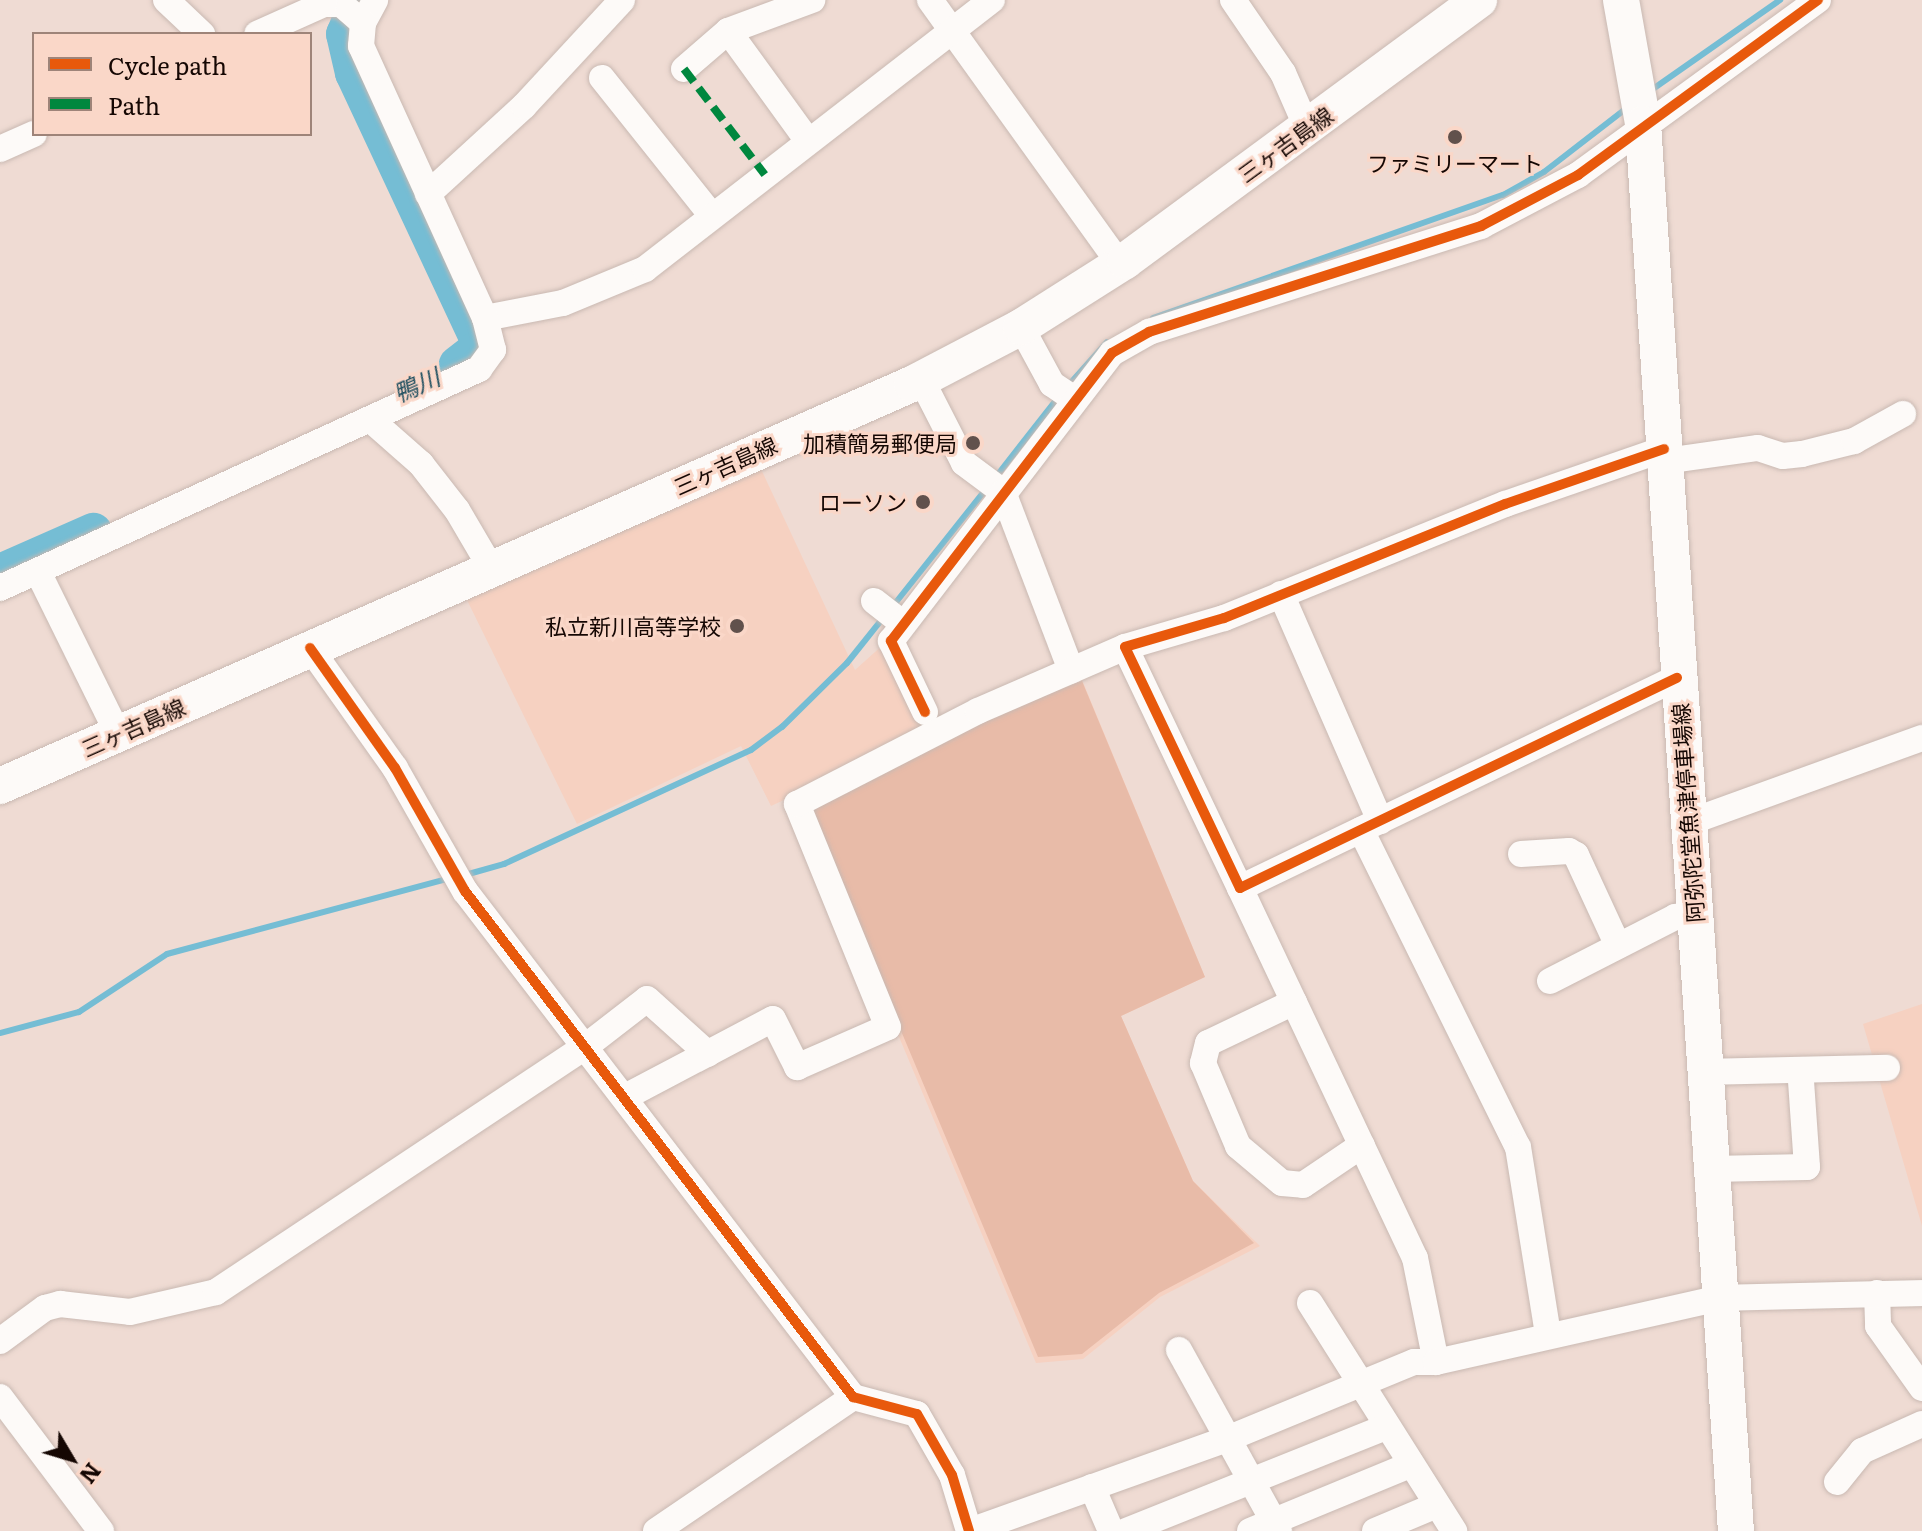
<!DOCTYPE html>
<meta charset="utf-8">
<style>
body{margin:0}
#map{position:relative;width:1922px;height:1531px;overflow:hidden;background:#efdbd3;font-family:Literata,"Noto Sans JP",serif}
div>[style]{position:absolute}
.built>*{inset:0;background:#f6d1c1}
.green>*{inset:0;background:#e8bba8}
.stream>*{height:6px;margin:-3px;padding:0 3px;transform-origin:3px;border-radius:3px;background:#75bdd4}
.river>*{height:38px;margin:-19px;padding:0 19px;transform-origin:19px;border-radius:19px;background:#75bdd4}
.roads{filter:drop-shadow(0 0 2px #c9b9b2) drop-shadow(0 0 2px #c9b9b2)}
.minor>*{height:26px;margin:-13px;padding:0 13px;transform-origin:13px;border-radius:13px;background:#fdfaf8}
.secondary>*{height:36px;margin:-18px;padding:0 18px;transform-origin:18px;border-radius:18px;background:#fdfaf8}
.quiet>*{height:8px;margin-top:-4px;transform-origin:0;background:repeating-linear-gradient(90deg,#00873e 0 16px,transparent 0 24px)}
.cycleway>*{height:10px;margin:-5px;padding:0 5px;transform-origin:5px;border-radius:5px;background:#e8590c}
.dots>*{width:22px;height:22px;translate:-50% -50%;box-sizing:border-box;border:4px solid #fad7c8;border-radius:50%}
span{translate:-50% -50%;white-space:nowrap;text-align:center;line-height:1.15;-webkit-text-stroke:6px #fad7c8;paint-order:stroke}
.street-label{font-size:22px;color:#150703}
.poi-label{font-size:22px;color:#150703}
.right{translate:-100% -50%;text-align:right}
.water-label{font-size:24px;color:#235161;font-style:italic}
.legend{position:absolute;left:32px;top:32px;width:280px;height:104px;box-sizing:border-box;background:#fad7c8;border:2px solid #9e8479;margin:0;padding:10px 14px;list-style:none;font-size:24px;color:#150703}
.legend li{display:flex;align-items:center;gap:16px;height:40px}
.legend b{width:40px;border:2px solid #9e8479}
.north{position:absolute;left:32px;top:1419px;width:80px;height:80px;-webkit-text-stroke:6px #fad7c8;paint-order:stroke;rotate:128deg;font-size:22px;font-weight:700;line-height:32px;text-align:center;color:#150703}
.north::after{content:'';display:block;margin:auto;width:28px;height:36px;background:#150703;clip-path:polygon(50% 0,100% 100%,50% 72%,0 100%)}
</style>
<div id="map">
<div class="built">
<i style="clip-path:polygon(761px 469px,855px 670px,885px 643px,936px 742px,1080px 675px,1205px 977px,1121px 1016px,1193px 1181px,1260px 1246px,1160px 1297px,1083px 1359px,1036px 1363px,797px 794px,771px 806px,741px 746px,577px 824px,466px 598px)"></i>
<i style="clip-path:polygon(1922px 1004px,1922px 1226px,1863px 1024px)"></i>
</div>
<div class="green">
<i style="clip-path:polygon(1082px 681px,1205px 977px,1121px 1016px,1193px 1181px,1254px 1243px,1159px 1293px,1082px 1354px,1038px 1357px,807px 807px,987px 717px)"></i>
</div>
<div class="stream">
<i style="left:1650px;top:91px;width:159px;rotate:-35deg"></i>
<i style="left:1153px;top:318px;width:371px;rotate:-19.4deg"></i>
<i style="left:1503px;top:195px;width:47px;rotate:-29.3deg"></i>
<i style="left:1544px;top:172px;width:106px;rotate:-37.7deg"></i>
<i style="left:1067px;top:387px;width:60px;rotate:-48.4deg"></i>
<i style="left:995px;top:478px;width:105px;rotate:-51.9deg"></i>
<i style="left:893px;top:606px;width:149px;rotate:-51.5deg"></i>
<i style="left:465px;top:875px;width:41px;rotate:-15.8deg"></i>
<i style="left:504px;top:864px;width:272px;rotate:-24.8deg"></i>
<i style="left:751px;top:750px;width:39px;rotate:-37deg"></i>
<i style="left:782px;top:727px;width:91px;rotate:-44.6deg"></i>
<i style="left:847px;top:663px;width:58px;rotate:-51.3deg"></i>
<i style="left:0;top:1033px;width:82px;rotate:-14.9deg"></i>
<i style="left:79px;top:1012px;width:105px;rotate:-33.4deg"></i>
<i style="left:167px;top:954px;width:293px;rotate:-15deg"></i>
</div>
<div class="river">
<i style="left:359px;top:0;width:37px;rotate:112deg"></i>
<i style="left:345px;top:34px;width:40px;rotate:77deg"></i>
<i style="left:354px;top:73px;width:302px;rotate:64.9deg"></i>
<i style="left:482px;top:346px;width:31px;rotate:142deg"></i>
<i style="left:0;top:573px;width:102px;rotate:-23.8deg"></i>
</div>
<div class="roads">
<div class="minor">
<i style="left:166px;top:0;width:50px;rotate:43.4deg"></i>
<i style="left:930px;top:0;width:325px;rotate:54.3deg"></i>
<i style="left:1233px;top:0;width:88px;rotate:55.6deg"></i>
<i style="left:1283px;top:73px;width:60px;rotate:66.4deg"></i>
<i style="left:363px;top:23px;width:26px;rotate:-62deg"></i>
<i style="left:684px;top:69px;width:58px;rotate:-40.8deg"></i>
<i style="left:602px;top:78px;width:176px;rotate:51.4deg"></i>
<i style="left:808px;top:141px;width:136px;rotate:-126deg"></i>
<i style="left:728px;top:31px;width:90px;rotate:-20.3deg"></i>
<i style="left:0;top:149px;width:37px;rotate:-24deg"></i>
<i style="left:428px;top:194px;width:130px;rotate:-42.5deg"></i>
<i style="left:524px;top:106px;width:144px;rotate:-47.2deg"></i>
<i style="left:485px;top:318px;width:79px;rotate:-10.9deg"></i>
<i style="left:563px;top:303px;width:89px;rotate:-22.5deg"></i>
<i style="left:645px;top:269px;width:439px;rotate:-37.8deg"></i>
<i style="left:1021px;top:327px;width:65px;rotate:61.5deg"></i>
<i style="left:1052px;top:384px;width:27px;rotate:34deg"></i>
<i style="left:921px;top:379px;width:94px;rotate:62.9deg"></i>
<i style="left:964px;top:463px;width:49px;rotate:36.6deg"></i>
<i style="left:1003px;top:492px;width:191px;rotate:69.1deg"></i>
<i style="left:371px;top:420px;width:67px;rotate:41.3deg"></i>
<i style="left:421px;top:464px;width:58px;rotate:52deg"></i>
<i style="left:457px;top:510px;width:67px;rotate:59.6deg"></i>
<i style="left:1664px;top:449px;width:168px;rotate:160.9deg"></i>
<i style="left:1505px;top:504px;width:303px;rotate:157.9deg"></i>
<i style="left:1224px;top:618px;width:103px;rotate:163.7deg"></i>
<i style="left:1125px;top:647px;width:267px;rotate:64.5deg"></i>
<i style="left:1240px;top:888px;width:485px;rotate:-25.7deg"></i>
<i style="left:1665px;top:461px;width:94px;rotate:-8deg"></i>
<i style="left:1758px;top:448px;width:26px;rotate:18deg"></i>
<i style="left:1783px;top:456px;width:19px;rotate:-6deg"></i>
<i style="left:1802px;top:454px;width:54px;rotate:-14deg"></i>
<i style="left:1854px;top:441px;width:56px;rotate:-28.9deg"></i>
<i style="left:38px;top:572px;width:181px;rotate:63.7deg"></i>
<i style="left:0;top:588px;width:527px;rotate:-24.57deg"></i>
<i style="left:479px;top:369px;width:24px;rotate:-54deg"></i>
<i style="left:493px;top:350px;width:33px;rotate:-104deg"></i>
<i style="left:485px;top:318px;width:299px;rotate:-114.5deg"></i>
<i style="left:361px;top:46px;width:23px;rotate:-85deg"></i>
<i style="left:363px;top:23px;width:29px;rotate:-139deg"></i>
<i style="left:341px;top:4px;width:17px;rotate:180deg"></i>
<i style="left:324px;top:4px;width:73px;rotate:155.9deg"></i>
<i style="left:1281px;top:594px;width:248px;rotate:66.4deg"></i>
<i style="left:874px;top:601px;width:37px;rotate:38deg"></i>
<i style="left:310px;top:648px;width:147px;rotate:54.7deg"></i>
<i style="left:395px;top:768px;width:142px;rotate:60.4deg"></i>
<i style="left:465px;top:891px;width:638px;rotate:52.52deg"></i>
<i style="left:853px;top:1397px;width:66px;rotate:14.9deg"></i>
<i style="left:917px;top:1414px;width:70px;rotate:60.2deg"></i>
<i style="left:952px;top:1475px;width:59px;rotate:73.1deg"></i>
<i style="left:925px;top:712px;width:79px;rotate:-115.6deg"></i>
<i style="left:891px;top:641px;width:363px;rotate:-52.5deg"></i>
<i style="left:1112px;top:353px;width:43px;rotate:-29.6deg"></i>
<i style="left:1149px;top:332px;width:349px;rotate:-17.7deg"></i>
<i style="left:1481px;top:226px;width:110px;rotate:-27.7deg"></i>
<i style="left:1578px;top:175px;width:297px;rotate:-36.1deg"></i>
<i style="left:1687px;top:823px;width:250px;rotate:-19.9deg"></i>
<i style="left:1361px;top:830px;width:354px;rotate:63.7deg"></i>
<i style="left:1518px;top:1147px;width:189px;rotate:80.9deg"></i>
<i style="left:1521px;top:854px;width:48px;rotate:-3.6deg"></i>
<i style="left:1569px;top:851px;width:8px;rotate:30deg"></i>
<i style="left:1576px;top:855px;width:100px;rotate:65.2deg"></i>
<i style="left:1240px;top:888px;width:409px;rotate:64.7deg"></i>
<i style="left:1415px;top:1258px;width:106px;rotate:78.6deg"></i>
<i style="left:1550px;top:981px;width:140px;rotate:-27.1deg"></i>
<i style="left:1675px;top:917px;width:19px;rotate:-6deg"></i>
<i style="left:1294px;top:1002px;width:95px;rotate:154.5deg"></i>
<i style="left:1208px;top:1043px;width:21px;rotate:104deg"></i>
<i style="left:1203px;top:1063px;width:90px;rotate:67.1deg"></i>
<i style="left:1238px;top:1146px;width:57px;rotate:40.1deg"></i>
<i style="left:1282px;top:1183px;width:21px;rotate:5deg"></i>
<i style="left:1303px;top:1185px;width:71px;rotate:-34.1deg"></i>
<i style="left:1704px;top:1072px;width:183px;rotate:-1.3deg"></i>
<i style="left:625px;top:1097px;width:167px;rotate:-27.8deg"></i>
<i style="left:773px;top:1019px;width:54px;rotate:63.4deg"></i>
<i style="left:797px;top:1067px;width:99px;rotate:-23.7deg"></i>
<i style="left:888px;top:1027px;width:241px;rotate:-112.2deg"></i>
<i style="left:797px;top:804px;width:203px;rotate:-27.2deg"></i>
<i style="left:978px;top:711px;width:160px;rotate:-23.5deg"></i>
<i style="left:1711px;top:1169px;width:96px;rotate:-1.2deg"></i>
<i style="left:1807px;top:1167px;width:86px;rotate:-94deg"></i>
<i style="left:1877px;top:1293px;width:33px;rotate:88deg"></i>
<i style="left:1878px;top:1326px;width:76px;rotate:54.6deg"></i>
<i style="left:1310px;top:1303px;width:270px;rotate:57.7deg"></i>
<i style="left:0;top:1341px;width:56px;rotate:-36.3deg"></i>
<i style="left:45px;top:1308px;width:16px;rotate:-15deg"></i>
<i style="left:60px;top:1304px;width:70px;rotate:6.5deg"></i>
<i style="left:130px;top:1312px;width:88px;rotate:-13.1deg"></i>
<i style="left:216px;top:1292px;width:443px;rotate:-33.6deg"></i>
<i style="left:585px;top:1047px;width:78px;rotate:-37.7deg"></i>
<i style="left:647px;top:999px;width:82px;rotate:42deg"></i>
<i style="left:1179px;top:1350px;width:207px;rotate:61.1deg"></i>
<i style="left:0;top:1397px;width:168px;rotate:53deg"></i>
<i style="left:1837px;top:1482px;width:40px;rotate:-51deg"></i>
<i style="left:1862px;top:1451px;width:66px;rotate:-24.2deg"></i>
<i style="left:1092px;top:1487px;width:48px;rotate:66.6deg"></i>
<i style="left:656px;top:1531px;width:238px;rotate:-34.2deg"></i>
<i style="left:970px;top:1531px;width:273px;rotate:-19.7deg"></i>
<i style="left:1227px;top:1439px;width:202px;rotate:-22.4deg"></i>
<i style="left:1414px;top:1362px;width:22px"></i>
<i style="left:1436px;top:1362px;width:290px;rotate:-12.7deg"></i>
<i style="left:1719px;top:1298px;width:203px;rotate:-1.4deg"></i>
<i style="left:1126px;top:1531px;width:280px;rotate:-21.8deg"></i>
<i style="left:1250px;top:1531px;width:173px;rotate:-22.4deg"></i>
<i style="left:1375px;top:1531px;width:67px;rotate:-22.8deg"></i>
</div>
<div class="secondary">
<i style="left:1621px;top:0;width:126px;rotate:79.9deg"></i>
<i style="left:1643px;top:124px;width:1410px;rotate:86.22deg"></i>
<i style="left:0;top:786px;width:997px;rotate:-23.79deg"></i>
<i style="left:912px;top:384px;width:123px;rotate:-27.6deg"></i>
<i style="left:1021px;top:327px;width:123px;rotate:-32.4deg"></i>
<i style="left:1125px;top:261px;width:440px;rotate:-36.4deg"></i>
</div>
</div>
<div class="quiet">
<i style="left:684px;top:69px;width:133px;rotate:52.6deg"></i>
</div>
<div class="cycleway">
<i style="left:1664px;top:449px;width:168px;rotate:160.9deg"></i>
<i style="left:1505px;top:504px;width:303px;rotate:157.9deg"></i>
<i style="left:1224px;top:618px;width:103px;rotate:163.7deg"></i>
<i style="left:1125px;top:647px;width:267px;rotate:64.5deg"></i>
<i style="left:1240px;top:888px;width:485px;rotate:-25.7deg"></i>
<i style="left:310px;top:648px;width:147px;rotate:54.7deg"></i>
<i style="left:395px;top:768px;width:142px;rotate:60.4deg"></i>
<i style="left:465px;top:891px;width:638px;rotate:52.52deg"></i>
<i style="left:853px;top:1397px;width:66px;rotate:14.9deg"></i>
<i style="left:917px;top:1414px;width:70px;rotate:60.2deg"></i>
<i style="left:952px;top:1475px;width:59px;rotate:73.1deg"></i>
<i style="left:925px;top:712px;width:79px;rotate:-115.6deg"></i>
<i style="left:891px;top:641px;width:363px;rotate:-52.5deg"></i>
<i style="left:1112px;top:353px;width:43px;rotate:-29.6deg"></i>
<i style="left:1149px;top:332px;width:349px;rotate:-17.7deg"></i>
<i style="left:1481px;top:226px;width:110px;rotate:-27.7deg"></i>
<i style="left:1578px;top:175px;width:297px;rotate:-36.1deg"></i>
</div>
<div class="dots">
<i style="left:1455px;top:137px;background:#61514c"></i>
<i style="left:973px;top:443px;background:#61514c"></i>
<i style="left:923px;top:502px;background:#61514c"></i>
<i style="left:737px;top:626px;background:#61514c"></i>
</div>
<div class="street-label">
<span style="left:1285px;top:144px;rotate:-36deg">三ヶ吉島線</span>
<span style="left:725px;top:465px;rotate:-24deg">三ヶ吉島線</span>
<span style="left:133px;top:727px;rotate:-24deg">三ヶ吉島線</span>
<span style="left:1687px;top:813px;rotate:-94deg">阿弥陀堂魚津停車場線</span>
</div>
<div class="poi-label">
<span style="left:1455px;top:163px">ファミリーマート</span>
<span class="right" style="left:957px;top:443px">加積簡易郵便局</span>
<span class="right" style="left:907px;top:502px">ローソン</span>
<span class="right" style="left:721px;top:626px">私立新川高等学校</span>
</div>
<div class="water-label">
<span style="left:416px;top:384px;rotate:-24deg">鴨川</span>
</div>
<ul class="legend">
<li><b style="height:10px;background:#e8590c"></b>Cycle path</li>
<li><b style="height:10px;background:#00873e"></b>Path</li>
</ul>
<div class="north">N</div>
</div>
